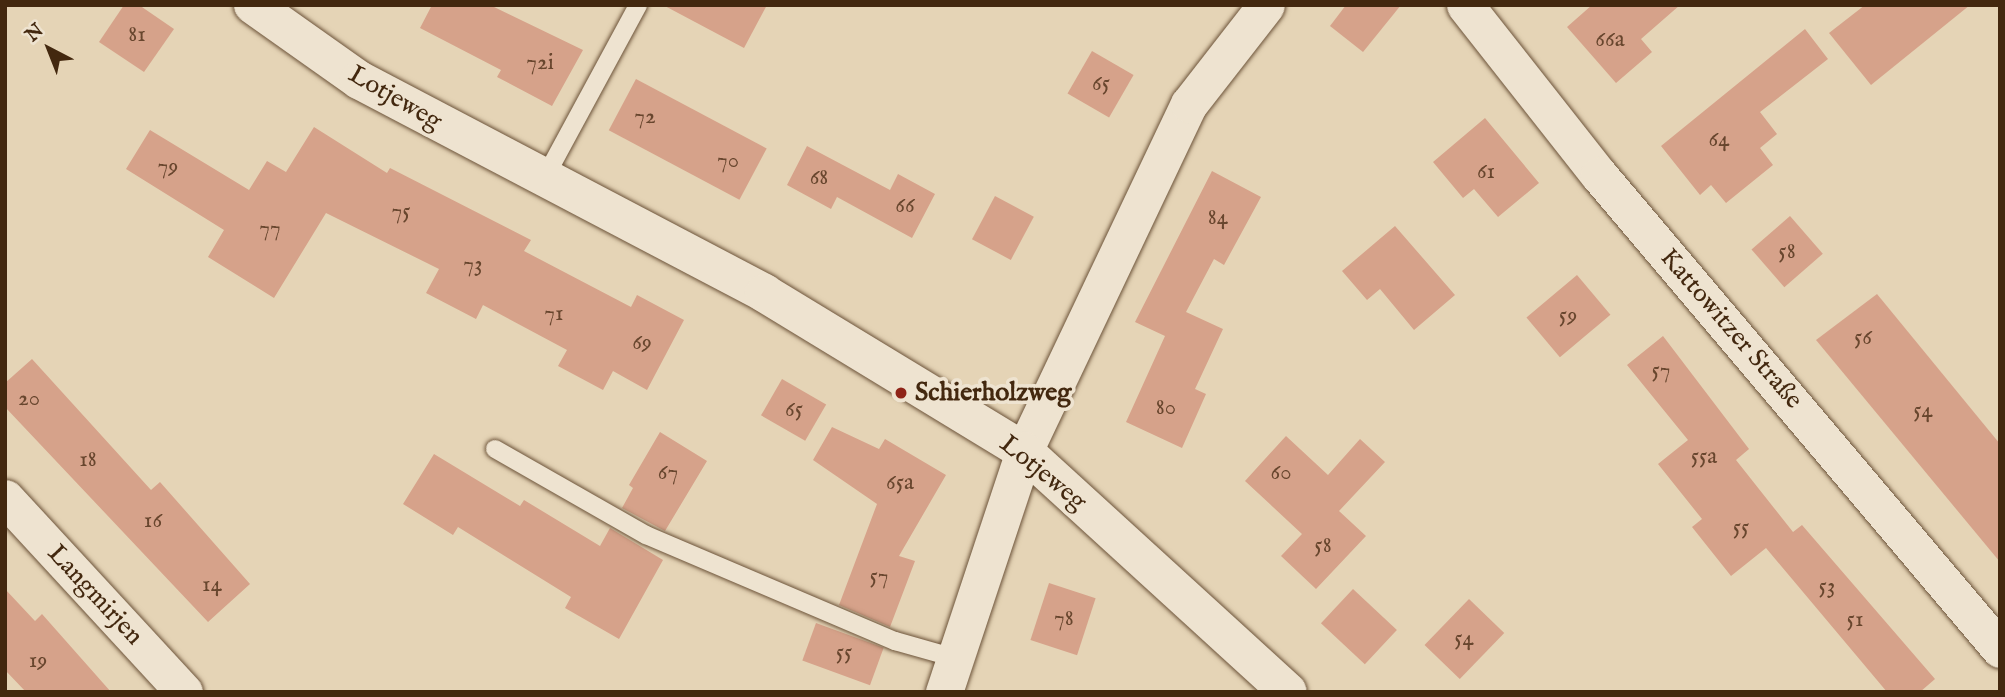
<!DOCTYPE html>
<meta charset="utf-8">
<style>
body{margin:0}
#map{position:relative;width:2005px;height:697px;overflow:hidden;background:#e5d4b6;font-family:"IM FELL English",serif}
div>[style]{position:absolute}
.building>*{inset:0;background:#d6a28a;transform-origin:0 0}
.roads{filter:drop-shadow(0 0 2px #6c5339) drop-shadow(0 0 2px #6c5339)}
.lane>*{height:18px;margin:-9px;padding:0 9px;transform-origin:9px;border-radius:9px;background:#eee3d0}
.street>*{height:37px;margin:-18.5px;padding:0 18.5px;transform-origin:18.5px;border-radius:18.5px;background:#eee3d0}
.secondary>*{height:38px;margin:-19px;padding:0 19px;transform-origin:19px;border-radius:19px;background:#eee3d0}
.dots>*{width:19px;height:19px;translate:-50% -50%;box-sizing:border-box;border:4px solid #eee3d0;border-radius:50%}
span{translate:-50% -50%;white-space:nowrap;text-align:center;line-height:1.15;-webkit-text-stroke:7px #eee3d0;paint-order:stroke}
.number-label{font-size:23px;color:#68462e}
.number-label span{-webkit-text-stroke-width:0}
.street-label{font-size:26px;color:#43280f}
.poi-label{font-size:26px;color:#43280f;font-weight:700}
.left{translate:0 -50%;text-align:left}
.frame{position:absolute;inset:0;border:7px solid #43280f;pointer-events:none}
.north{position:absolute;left:14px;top:14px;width:70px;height:70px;-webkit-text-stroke:5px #eee3d0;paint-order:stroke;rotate:318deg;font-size:19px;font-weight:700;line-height:28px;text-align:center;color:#43280f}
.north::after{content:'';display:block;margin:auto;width:24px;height:32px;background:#43280f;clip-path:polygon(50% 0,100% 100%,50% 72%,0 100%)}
</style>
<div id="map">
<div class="building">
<i style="clip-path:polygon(124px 5px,139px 5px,174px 29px,144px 72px,99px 42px)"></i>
<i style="clip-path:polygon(432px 5px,490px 5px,583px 50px,552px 106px,497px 77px,501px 70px,420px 28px)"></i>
<i style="clip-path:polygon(663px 5px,767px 5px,744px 48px)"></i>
<i style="clip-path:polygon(1346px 5px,1401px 5px,1363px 52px,1330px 26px)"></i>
<i style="clip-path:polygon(1592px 5px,1680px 5px,1641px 39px,1652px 52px,1616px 83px,1567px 27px)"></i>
<i style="clip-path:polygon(1865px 5px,1970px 5px,1871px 85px,1829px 33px)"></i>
<i style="clip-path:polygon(1805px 29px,1828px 59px,1760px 112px,1777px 134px,1760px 148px,1773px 165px,1726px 203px,1711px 185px,1700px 195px,1661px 146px)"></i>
<i style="left:1092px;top:51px;width:48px;height:49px;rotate:30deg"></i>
<i style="left:636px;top:79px;width:148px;height:58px;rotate:28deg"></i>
<i style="clip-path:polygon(1485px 118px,1539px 183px,1498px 217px,1474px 189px,1463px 198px,1433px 162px)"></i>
<i style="clip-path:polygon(314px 127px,387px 173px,390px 168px,531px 240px,524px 251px,631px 307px,637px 295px,684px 320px,647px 390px,613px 371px,603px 390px,558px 366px,567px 350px,483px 305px,476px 319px,426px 293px,439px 269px,326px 213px,274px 298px,208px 257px,224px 230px,126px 169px,150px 130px,249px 190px,267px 161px,286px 172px)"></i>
<i style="clip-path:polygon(807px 146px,890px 190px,898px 174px,935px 194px,912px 238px,837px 197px,831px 209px,787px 185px)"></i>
<i style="clip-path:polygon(1212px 171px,1261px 197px,1224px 265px,1214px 259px,1186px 312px,1223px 329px,1195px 389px,1206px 394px,1182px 448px,1126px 422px,1165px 336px,1135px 322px)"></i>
<i style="left:995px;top:196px;width:44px;height:49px;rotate:28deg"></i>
<i style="left:1790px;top:216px;width:50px;height:51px;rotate:49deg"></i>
<i style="clip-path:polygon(1395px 226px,1455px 295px,1414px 330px,1380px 289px,1367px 300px,1342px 271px)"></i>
<i style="left:1577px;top:275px;width:52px;height:66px;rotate:50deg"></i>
<i style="clip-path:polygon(1877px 294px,2000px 444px,2000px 562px,1816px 340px)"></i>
<i style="clip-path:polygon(1663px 336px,1749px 449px,1736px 460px,1793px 532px,1802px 525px,1935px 679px,1920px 692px,1887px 692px,1766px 548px,1731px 576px,1692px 527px,1702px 519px,1658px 464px,1688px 440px,1627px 365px)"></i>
<i style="clip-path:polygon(32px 359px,151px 490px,160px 482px,250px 584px,208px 622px,5px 407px,5px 383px)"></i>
<i style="left:782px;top:379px;width:51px;height:42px;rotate:30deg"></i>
<i style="clip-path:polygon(832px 427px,879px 449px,885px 439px,946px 475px,899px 556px,915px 561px,890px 627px,839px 605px,877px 504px,813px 460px)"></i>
<i style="clip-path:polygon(660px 432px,707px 461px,665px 531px,622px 508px,633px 488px,629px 485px)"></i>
<i style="clip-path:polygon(1286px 436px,1328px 475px,1360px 439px,1385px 462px,1339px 511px,1366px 536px,1316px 589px,1281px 556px,1302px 534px,1245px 481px)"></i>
<i style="clip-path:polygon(434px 454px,520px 506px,524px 500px,600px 546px,610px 528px,663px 560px,619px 639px,565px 608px,571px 597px,458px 527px,453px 535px,403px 504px)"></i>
<i style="left:1049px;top:583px;width:49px;height:60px;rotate:18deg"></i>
<i style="clip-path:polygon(5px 589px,35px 621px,42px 614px,111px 692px,26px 692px,5px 670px)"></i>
<i style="left:1353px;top:589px;width:60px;height:47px;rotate:43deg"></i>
<i style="left:1469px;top:599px;width:49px;height:64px;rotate:44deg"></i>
<i style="left:816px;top:623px;width:72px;height:40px;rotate:20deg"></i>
</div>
<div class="roads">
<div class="lane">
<i style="left:544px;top:179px;width:198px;rotate:-61.6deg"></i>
<i style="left:495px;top:449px;width:174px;rotate:29.7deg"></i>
<i style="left:646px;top:535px;width:271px;rotate:23.1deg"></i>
<i style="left:895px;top:641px;width:62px;rotate:15.8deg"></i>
</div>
<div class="street">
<i style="left:1465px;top:5px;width:216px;rotate:51.8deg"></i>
<i style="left:1599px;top:175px;width:621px;rotate:49.77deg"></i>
<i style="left:5px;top:498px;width:264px;rotate:47.3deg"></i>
<i style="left:944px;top:692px;width:254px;rotate:-71.6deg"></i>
<i style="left:1024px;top:451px;width:384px;rotate:-64.6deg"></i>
<i style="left:1189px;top:104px;width:125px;rotate:-52.1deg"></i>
</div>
<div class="secondary">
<i style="left:253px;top:5px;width:130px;rotate:35.3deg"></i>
<i style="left:359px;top:80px;width:458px;rotate:27.7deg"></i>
<i style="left:764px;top:293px;width:304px;rotate:31.3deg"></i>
<i style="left:1024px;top:451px;width:357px;rotate:42.4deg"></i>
</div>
</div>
<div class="dots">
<i style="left:901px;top:393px;background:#8f2418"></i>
</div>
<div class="number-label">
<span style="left:137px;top:35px">81</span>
<span style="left:1610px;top:40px">66a</span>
<span style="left:540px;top:63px">72i</span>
<span style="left:1101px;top:84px">65</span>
<span style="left:645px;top:117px">72</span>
<span style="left:1719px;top:140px">64</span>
<span style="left:728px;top:161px">70</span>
<span style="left:168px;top:167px">79</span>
<span style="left:1486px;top:172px">61</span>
<span style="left:819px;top:178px">68</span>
<span style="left:905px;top:206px">66</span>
<span style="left:401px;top:212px">75</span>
<span style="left:1218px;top:218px">84</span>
<span style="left:270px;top:229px">77</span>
<span style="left:1787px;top:252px">58</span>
<span style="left:473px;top:265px">73</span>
<span style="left:554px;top:314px">71</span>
<span style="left:1568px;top:316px">59</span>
<span style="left:1863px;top:338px">56</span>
<span style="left:642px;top:343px">69</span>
<span style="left:1661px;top:371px">57</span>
<span style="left:29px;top:399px">20</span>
<span style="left:1166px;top:408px">80</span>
<span style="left:794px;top:410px">65</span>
<span style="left:1923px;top:411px">54</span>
<span style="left:1704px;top:457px">55a</span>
<span style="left:88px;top:460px">18</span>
<span style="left:668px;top:473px">67</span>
<span style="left:1281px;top:473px">60</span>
<span style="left:900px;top:483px">65a</span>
<span style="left:153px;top:521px">16</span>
<span style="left:1741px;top:528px">55</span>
<span style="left:1323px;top:546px">58</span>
<span style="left:879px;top:577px">57</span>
<span style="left:212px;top:585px">14</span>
<span style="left:1827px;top:587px">53</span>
<span style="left:1064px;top:619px">78</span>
<span style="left:1855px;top:620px">51</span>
<span style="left:1464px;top:639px">54</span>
<span style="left:844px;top:653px">55</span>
<span style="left:38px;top:661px">19</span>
</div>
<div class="street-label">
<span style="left:395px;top:98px;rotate:30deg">Lotjeweg</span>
<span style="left:1731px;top:329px;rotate:49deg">Kattowitzer Straße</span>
<span style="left:1043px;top:473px;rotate:39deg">Lotjeweg</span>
<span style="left:95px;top:595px;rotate:47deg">Langmirjen</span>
</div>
<div class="poi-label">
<span class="left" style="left:915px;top:393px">Schierholzweg</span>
</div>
<div class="frame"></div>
<div class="north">N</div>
</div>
